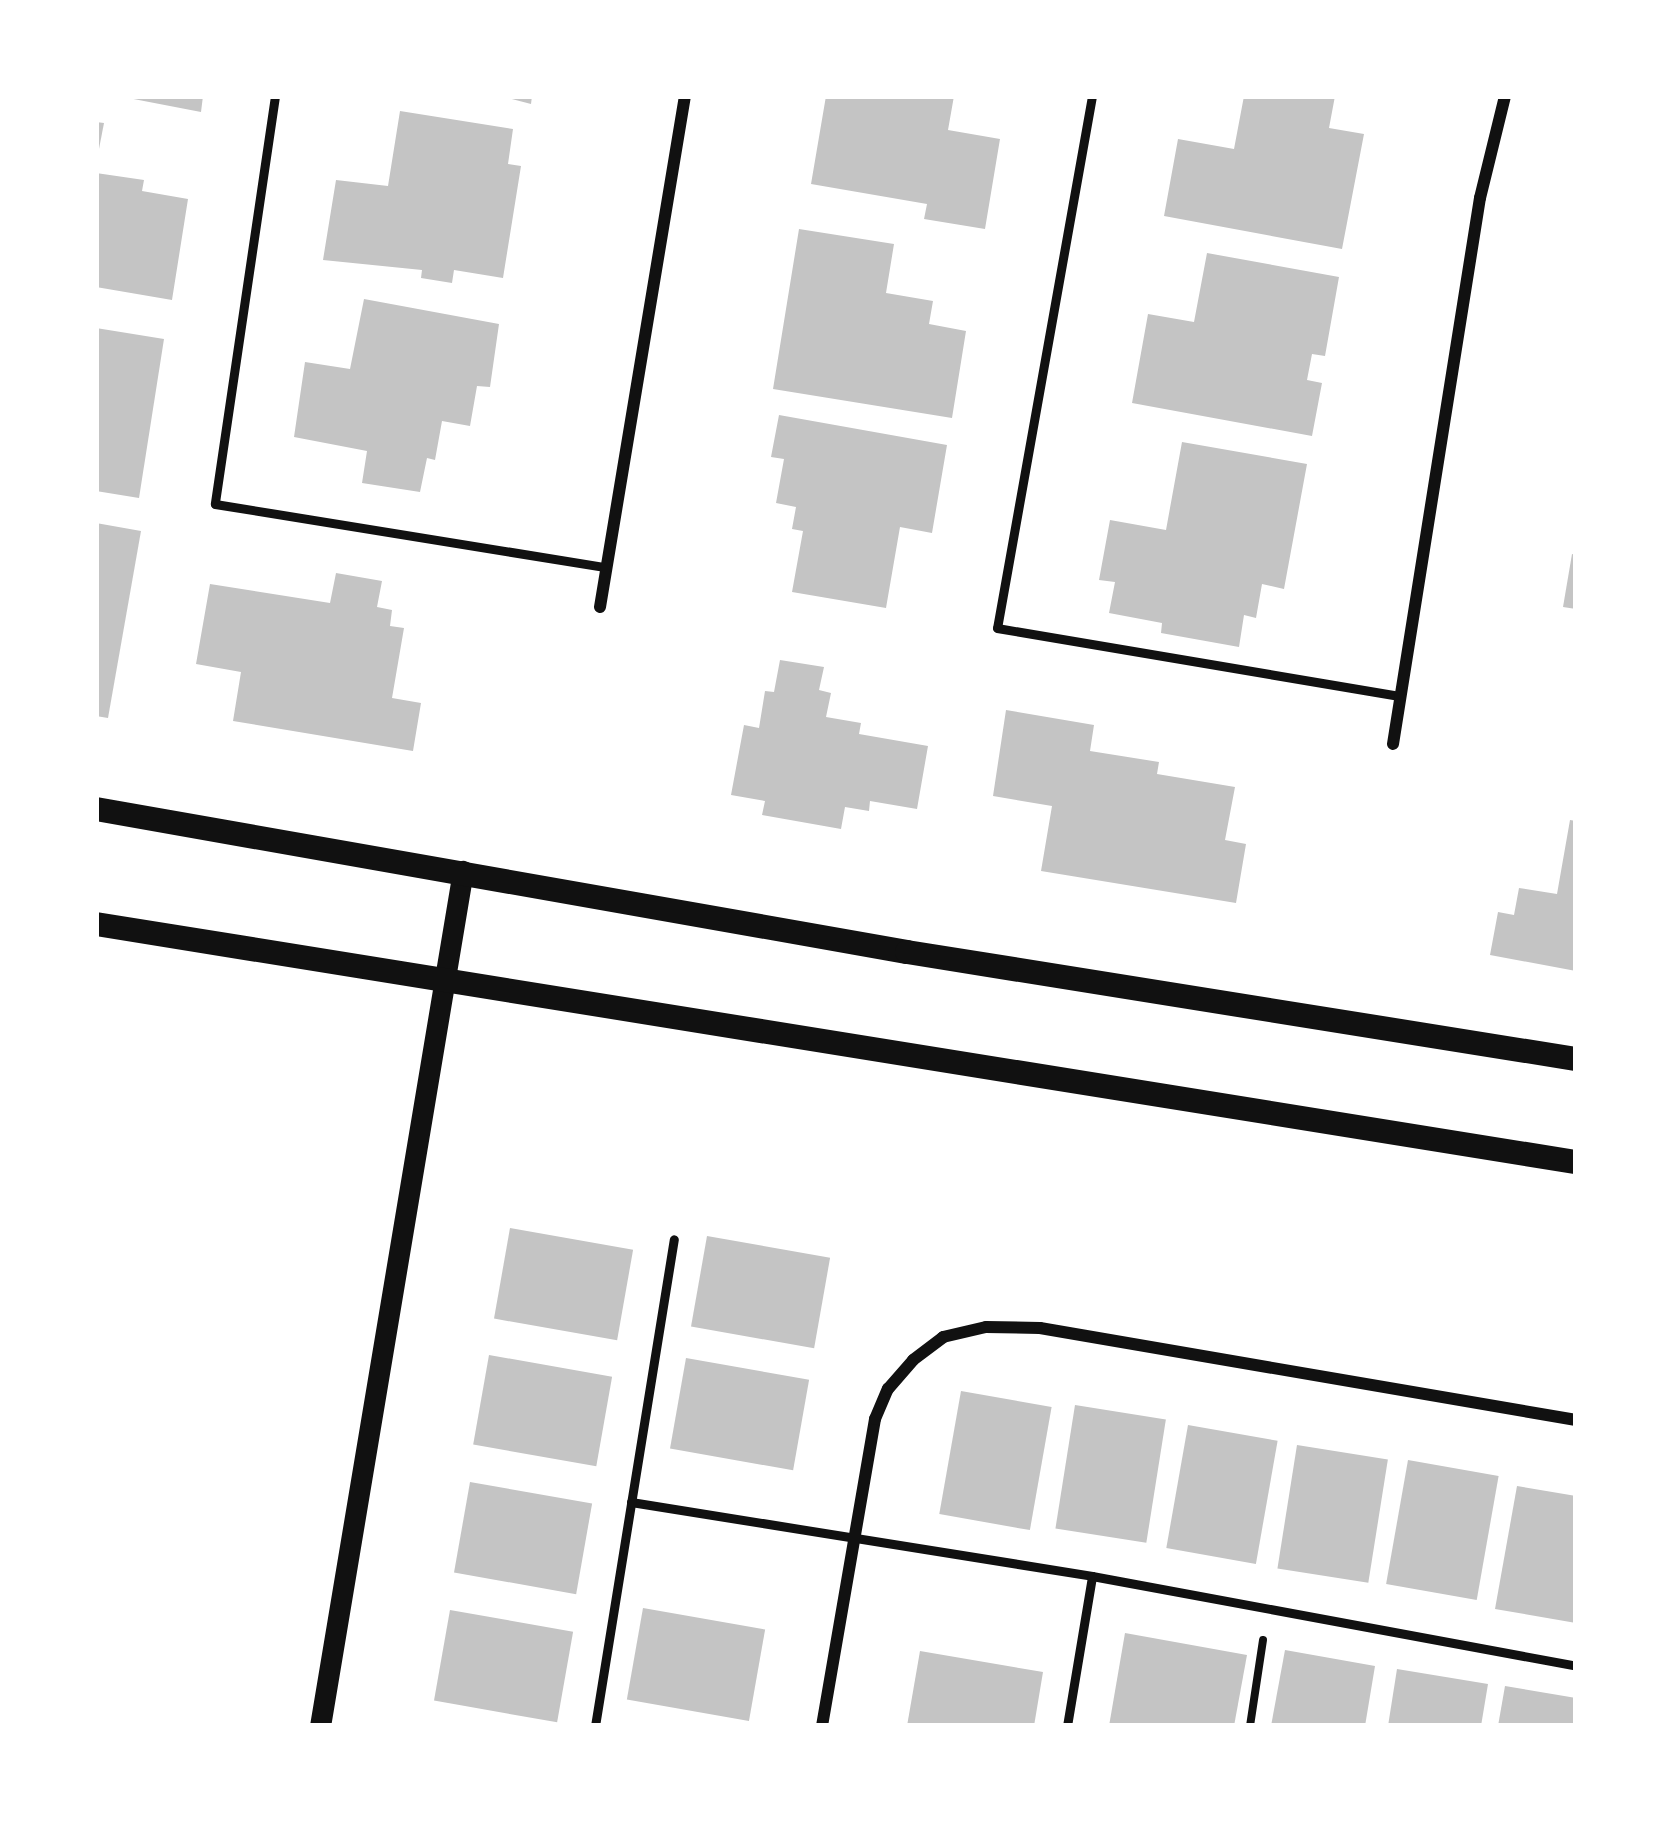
<!DOCTYPE html>
<style>
body{margin:0}
#map{position:relative;width:1672px;height:1822px;overflow:hidden;background:#fff;font-family:"Varela Round",sans-serif}
div>[style]{position:absolute}
.building>*{inset:0;background:#c4c4c4;transform-origin:0 0}
.path>*{height:8px;margin:-4px;padding:0 4px;transform-origin:4px;border-radius:4px;background:#111}
.service>*{height:9px;margin:-4.5px;padding:0 4.5px;transform-origin:4.5px;border-radius:4.5px;background:#111}
.minor>*{height:12px;margin:-6px;padding:0 6px;transform-origin:6px;border-radius:6px;background:#111}
.tertiary>*{height:21px;margin:-10.5px;padding:0 10.5px;transform-origin:10.5px;border-radius:10.5px;background:#111}
.secondary>*{height:24px;margin:-12px;padding:0 12px;transform-origin:12px;border-radius:12px;background:#111}
span{translate:-50% -50%;white-space:nowrap;text-align:center;line-height:1.15;-webkit-text-stroke:9px #fff;paint-order:stroke}
.frame{position:absolute;inset:0;border:99px solid #fff;pointer-events:none}
</style>
<div id="map">
<div class="building">
<i style="clip-path:polygon(118px 96px,203px 96px,201px 112px)"></i>
<i style="clip-path:polygon(500px 96px,532px 96px,531px 104px)"></i>
<i style="clip-path:polygon(826px 96px,954px 96px,948px 130px,1000px 139px,985px 229px,924px 219px,927px 204px,811px 184px)"></i>
<i style="clip-path:polygon(1244px 96px,1335px 96px,1329px 128px,1364px 134px,1342px 249px,1164px 216px,1178px 139px,1234px 149px)"></i>
<i style="clip-path:polygon(400px 111px,513px 129px,508px 164px,521px 166px,503px 278px,454px 270px,452px 283px,421px 278px,422px 270px,323px 260px,336px 180px,388px 186px)"></i>
<i style="clip-path:polygon(96px 122px,104px 123px,98px 154px,96px 154px)"></i>
<i style="clip-path:polygon(96px 173px,144px 180px,142px 191px,188px 199px,172px 300px,96px 287px)"></i>
<i style="clip-path:polygon(799px 229px,894px 244px,886px 293px,933px 301px,929px 324px,966px 331px,952px 418px,773px 389px)"></i>
<i style="clip-path:polygon(1207px 253px,1339px 277px,1325px 356px,1312px 354px,1307px 380px,1322px 383px,1312px 436px,1132px 403px,1148px 314px,1194px 322px)"></i>
<i style="clip-path:polygon(364px 299px,499px 324px,490px 387px,477px 386px,470px 426px,442px 421px,435px 460px,427px 458px,420px 492px,362px 483px,367px 451px,294px 437px,305px 362px,350px 369px)"></i>
<i style="clip-path:polygon(96px 328px,164px 339px,139px 498px,96px 491px)"></i>
<i style="clip-path:polygon(779px 415px,947px 445px,932px 533px,900px 527px,886px 608px,792px 592px,803px 531px,792px 529px,796px 507px,776px 503px,784px 459px,771px 457px)"></i>
<i style="clip-path:polygon(1182px 442px,1307px 464px,1284px 589px,1262px 584px,1256px 618px,1244px 615px,1239px 647px,1161px 633px,1162px 623px,1109px 613px,1115px 582px,1099px 580px,1110px 520px,1166px 530px)"></i>
<i style="clip-path:polygon(96px 523px,141px 531px,108px 718px,96px 716px)"></i>
<i style="clip-path:polygon(1572px 554px,1576px 555px,1576px 609px,1563px 607px)"></i>
<i style="clip-path:polygon(336px 573px,382px 581px,377px 607px,392px 610px,390px 626px,404px 628px,392px 698px,421px 703px,413px 751px,233px 721px,241px 672px,196px 664px,210px 584px,330px 603px)"></i>
<i style="clip-path:polygon(780px 660px,824px 667px,819px 690px,831px 693px,826px 717px,861px 723px,859px 734px,928px 746px,917px 809px,870px 801px,869px 811px,845px 807px,841px 829px,762px 815px,765px 801px,731px 795px,744px 725px,759px 728px,765px 691px,774px 692px)"></i>
<i style="clip-path:polygon(1006px 710px,1094px 725px,1090px 751px,1159px 762px,1157px 774px,1235px 787px,1225px 840px,1246px 844px,1236px 903px,1041px 871px,1052px 806px,993px 796px)"></i>
<i style="clip-path:polygon(1570px 820px,1576px 821px,1576px 971px,1490px 955px,1498px 912px,1514px 915px,1519px 888px,1557px 894px)"></i>
<i style="left:510px;top:1228px;width:125px;height:92px;rotate:10deg"></i>
<i style="left:707px;top:1236px;width:125px;height:92px;rotate:10deg"></i>
<i style="left:489px;top:1355px;width:125px;height:91px;rotate:10deg"></i>
<i style="left:686px;top:1358px;width:125px;height:92px;rotate:10deg"></i>
<i style="left:961px;top:1391px;width:92px;height:125px;rotate:10deg"></i>
<i style="left:1075px;top:1405px;width:92px;height:125px;rotate:9deg"></i>
<i style="left:1188px;top:1425px;width:91px;height:125px;rotate:10deg"></i>
<i style="left:1297px;top:1445px;width:92px;height:125px;rotate:9deg"></i>
<i style="left:1408px;top:1460px;width:92px;height:126px;rotate:10deg"></i>
<i style="left:470px;top:1482px;width:124px;height:92px;rotate:10deg"></i>
<i style="clip-path:polygon(1517px 1486px,1576px 1496px,1576px 1623px,1495px 1609px)"></i>
<i style="left:643px;top:1608px;width:124px;height:93px;rotate:10deg"></i>
<i style="left:450px;top:1610px;width:125px;height:92px;rotate:10deg"></i>
<i style="clip-path:polygon(1125px 1633px,1247px 1655px,1234px 1726px,1109px 1726px)"></i>
<i style="clip-path:polygon(1285px 1650px,1375px 1666px,1365px 1726px,1271px 1726px)"></i>
<i style="clip-path:polygon(920px 1651px,1043px 1672px,1034px 1726px,907px 1726px)"></i>
<i style="clip-path:polygon(1397px 1669px,1488px 1684px,1481px 1726px,1388px 1726px)"></i>
<i style="clip-path:polygon(1505px 1686px,1576px 1698px,1576px 1726px,1498px 1726px)"></i>
</div>
<div class="path">
<i style="left:1250px;top:1726px;width:87px;rotate:-81.4deg"></i>
</div>
<div class="service">
<i style="left:275px;top:96px;width:412px;rotate:98.4deg"></i>
<i style="left:215px;top:504px;width:395px;rotate:9.2deg"></i>
<i style="left:1092px;top:96px;width:540px;rotate:100.12deg"></i>
<i style="left:997px;top:628px;width:408px;rotate:9.6deg"></i>
<i style="left:631px;top:1502px;width:467px;rotate:9.1deg"></i>
<i style="left:1092px;top:1576px;width:492px;rotate:10.5deg"></i>
<i style="left:595px;top:1726px;width:493px;rotate:-80.8deg"></i>
<i style="left:1067px;top:1726px;width:152px;rotate:-80.5deg"></i>
</div>
<div class="minor">
<i style="left:600px;top:607px;width:518px;rotate:-80.56deg"></i>
<i style="left:1393px;top:744px;width:553px;rotate:-80.95deg"></i>
<i style="left:1480px;top:198px;width:105px;rotate:-76.2deg"></i>
<i style="left:822px;top:1726px;width:312px;rotate:-80.2deg"></i>
<i style="left:875px;top:1419px;width:33px;rotate:-67deg"></i>
<i style="left:888px;top:1389px;width:38px;rotate:-49deg"></i>
<i style="left:913px;top:1360px;width:38px;rotate:-37deg"></i>
<i style="left:943px;top:1337px;width:44px;rotate:-13.1deg"></i>
<i style="left:986px;top:1327px;width:54px;rotate:1.1deg"></i>
<i style="left:1040px;top:1328px;width:544px;rotate:9.74deg"></i>
</div>
<div class="tertiary">
<i style="left:320px;top:1726px;width:867px;rotate:-80.51deg"></i>
</div>
<div class="secondary">
<i style="left:96px;top:809px;width:824px;rotate:10deg"></i>
<i style="left:907px;top:952px;width:678px;rotate:9.09deg"></i>
<i style="left:96px;top:924px;width:1499px;rotate:9.14deg"></i>
</div>
<div class="frame"></div>
</div>
